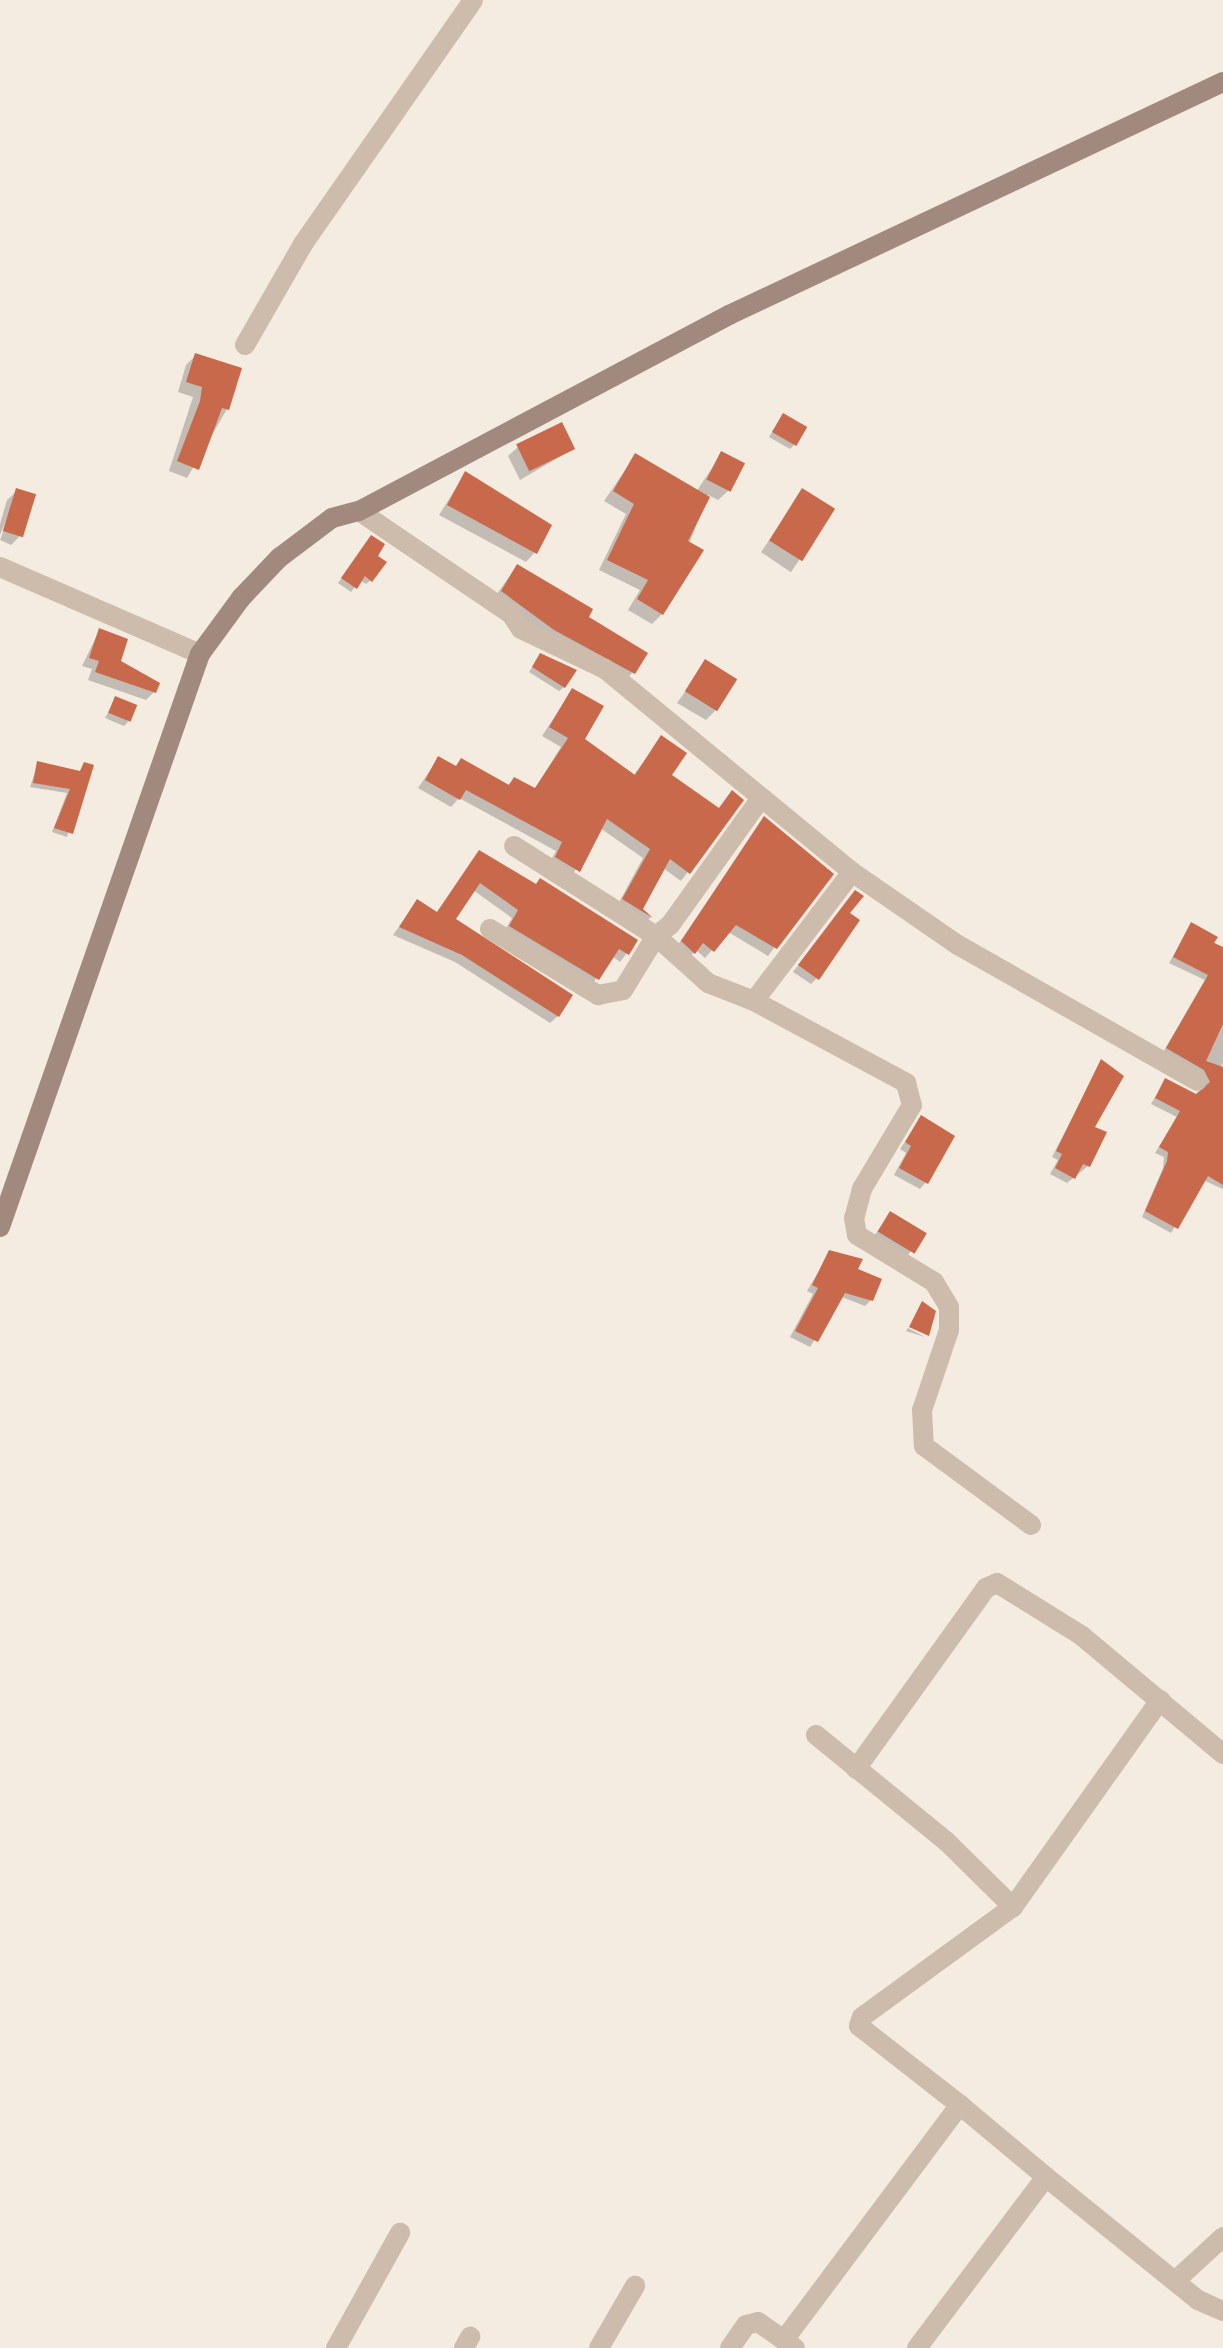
<!DOCTYPE html>
<style>
body{margin:0}
#map{position:relative;width:1223px;height:2348px;overflow:hidden;background:#f4ebe1;font-family:"Alegreya Sans",sans-serif}
div>[style]{position:absolute}
.shadow>*{inset:0;background:#0003;transform-origin:0 0}
.building>*{inset:0;background:#c8694b;transform-origin:0 0}
.street>*{height:20px;margin:-10px;padding:0 10px;transform-origin:10px;border-radius:10px;background:#cdbbac}
.secondary>*{height:20px;margin:-10px;padding:0 10px;transform-origin:10px;border-radius:10px;background:#a18a7d}
span{translate:-50% -50%;white-space:nowrap;text-align:center;line-height:1.15;-webkit-text-stroke:8px #fbf5ee;paint-order:stroke}
</style>
<div id="map">
<div class="shadow">
<i style="clip-path:polygon(196px 355px,227px 409px,187px 478px,169px 471px,193px 397px,178px 392px,186px 365px)"></i>
<i style="clip-path:polygon(780px 420px,794px 445px,790px 449px,769px 437px)"></i>
<i style="clip-path:polygon(518px 447px,573px 449px,520px 480px,508px 456px)"></i>
<i style="clip-path:polygon(722px 453px,728px 491px,718px 500px,708px 495px,662px 614px,652px 624px,628px 610px,640px 590px,599px 570px,626px 514px,604px 501px,635px 456px,696px 492px)"></i>
<i style="clip-path:polygon(465px 474px,494px 489px,490px 493px,535px 552px,526px 562px,439px 515px)"></i>
<i style="left:803px;top:490px;width:36px;height:75px;rotate:34deg"></i>
<i style="clip-path:polygon(17px 491px,21px 535px,11px 545px,0 540px,15px 499px,0 535px,0 524px,7px 500px)"></i>
<i style="clip-path:polygon(367px 542px,375px 556px,371px 580px,366px 584px,360px 580px,351px 592px,338px 583px)"></i>
<i style="clip-path:polygon(517px 566px,586px 617px,633px 672px,620px 686px,489px 605px)"></i>
<i style="clip-path:polygon(99px 631px,118px 662px,154px 692px,146px 700px,88px 680px,92px 669px,82px 666px)"></i>
<i style="clip-path:polygon(537px 659px,564px 687px,559px 691px,529px 672px)"></i>
<i style="clip-path:polygon(706px 662px,715px 711px,706px 720px,677px 703px)"></i>
<i style="clip-path:polygon(572px 690px,582px 739px,633px 776px,661px 738px,670px 776px,718px 809px,732px 793px,741px 800px,681px 881px,663px 868px,640px 909px,651px 917px,644px 923px,616px 908px,643px 858px,600px 828px,570px 879px,548px 865px,556px 851px,459px 798px,451px 807px,418px 788px,438px 759px,454px 768px,462px 760px,507px 786px,514px 779px,534px 790px,561px 747px,542px 736px)"></i>
<i style="clip-path:polygon(116px 698px,128px 722px,124px 726px,105px 718px)"></i>
<i style="clip-path:polygon(38px 763px,78px 773px,85px 764px,67px 837px,52px 832px,67px 793px,30px 787px)"></i>
<i style="clip-path:polygon(764px 819px,831px 874px,768px 956px,728px 932px,705px 958px,696px 950px,687px 960px,675px 949px)"></i>
<i style="clip-path:polygon(479px 852px,636px 941px,620px 962px,612px 956px,590px 987px,503px 934px,512px 918px,473px 890px,453px 920px,558px 1016px,550px 1023px,455px 962px,393px 935px,417px 902px,436px 914px)"></i>
<i style="clip-path:polygon(849px 898px,817px 978px,811px 984px,793px 972px)"></i>
<i style="clip-path:polygon(1191px 924px,1223px 949px,1223px 1062px,1211px 1101px,1223px 1106px,1223px 1189px,1203px 1180px,1171px 1233px,1142px 1217px,1163px 1168px,1164px 1157px,1155px 1153px,1177px 1117px,1151px 1104px,1165px 1080px,1197px 1096px,1206px 1088px,1162px 1054px,1205px 980px,1169px 963px)"></i>
<i style="clip-path:polygon(1101px 1062px,1088px 1166px,1067px 1183px,1050px 1174px,1058px 1160px,1052px 1157px)"></i>
<i style="clip-path:polygon(922px 1117px,926px 1182px,920px 1189px,894px 1175px,906px 1153px,900px 1149px)"></i>
<i style="clip-path:polygon(890px 1214px,924px 1233px,902px 1263px,869px 1243px)"></i>
<i style="clip-path:polygon(830px 1252px,855px 1270px,871px 1300px,865px 1306px,842px 1297px,810px 1347px,790px 1337px,813px 1294px,807px 1291px)"></i>
<i style="clip-path:polygon(908px 1328px,925px 1337px,906px 1331px)"></i>
</div>
<div class="building">
<i style="clip-path:polygon(195px 353px,242px 368px,229px 410px,222px 408px,199px 470px,177px 461px,200px 401px,202px 387px,186px 382px)"></i>
<i style="left:783px;top:413px;width:28px;height:22px;rotate:30deg"></i>
<i style="left:562px;top:422px;width:30px;height:51px;rotate:64deg"></i>
<i style="left:721px;top:451px;width:27px;height:32px;rotate:27deg"></i>
<i style="clip-path:polygon(635px 453px,710px 497px,688px 541px,704px 550px,663px 615px,637px 599px,648px 580px,607px 560px,634px 504px,613px 491px)"></i>
<i style="clip-path:polygon(465px 471px,552px 525px,537px 554px,447px 505px)"></i>
<i style="left:16px;top:488px;width:21px;height:45px;rotate:17deg"></i>
<i style="left:802px;top:488px;width:39px;height:62px;rotate:32deg"></i>
<i style="clip-path:polygon(371px 535px,385px 544px,378px 556px,387px 562px,372px 582px,365px 576px,357px 589px,341px 578px)"></i>
<i style="clip-path:polygon(517px 564px,593px 609px,589px 617px,648px 653px,635px 674px,554px 630px,501px 591px)"></i>
<i style="clip-path:polygon(99px 628px,128px 639px,121px 661px,160px 683px,156px 693px,95px 672px,99px 661px,89px 658px)"></i>
<i style="clip-path:polygon(540px 653px,577px 670px,565px 688px,532px 667px)"></i>
<i style="left:705px;top:659px;width:38px;height:38px;rotate:32deg"></i>
<i style="clip-path:polygon(572px 688px,604px 706px,585px 739px,635px 775px,661px 735px,687px 753px,672px 775px,719px 808px,732px 790px,744px 800px,690px 874px,670px 859px,643px 909px,653px 918px,622px 899px,650px 849px,607px 819px,580px 872px,555px 857px,562px 842px,466px 790px,460px 800px,425px 780px,438px 756px,456px 766px,461px 758px,509px 785px,514px 777px,535px 788px,568px 738px,549px 727px)"></i>
<i style="left:115px;top:696px;width:24px;height:18px;rotate:22deg"></i>
<i style="clip-path:polygon(37px 761px,80px 771px,84px 762px,94px 765px,73px 834px,54px 828px,70px 789px,33px 783px)"></i>
<i style="clip-path:polygon(764px 816px,834px 874px,777px 949px,736px 925px,714px 952px,703px 943px,695px 954px,681px 941px)"></i>
<i style="clip-path:polygon(479px 850px,536px 884px,540px 878px,638px 940px,629px 955px,619px 949px,599px 980px,509px 926px,518px 910px,480px 883px,456px 919px,573px 995px,559px 1017px,462px 955px,399px 927px,417px 899px,437px 912px)"></i>
<i style="clip-path:polygon(855px 890px,864px 896px,850px 913px,860px 920px,819px 980px,798px 965px)"></i>
<i style="clip-path:polygon(1191px 922px,1218px 937px,1214px 943px,1223px 947px,1223px 1024px,1206px 1061px,1223px 1067px,1223px 1185px,1208px 1176px,1178px 1229px,1145px 1211px,1167px 1161px,1168px 1152px,1159px 1147px,1180px 1111px,1155px 1098px,1165px 1078px,1196px 1094px,1210px 1082px,1204px 1070px,1166px 1048px,1208px 975px,1173px 957px)"></i>
<i style="clip-path:polygon(1101px 1059px,1124px 1076px,1095px 1127px,1107px 1132px,1090px 1167px,1083px 1164px,1075px 1179px,1055px 1168px,1062px 1154px,1056px 1151px)"></i>
<i style="clip-path:polygon(921px 1115px,955px 1136px,928px 1184px,899px 1168px,911px 1146px,905px 1142px)"></i>
<i style="left:890px;top:1211px;width:43px;height:24px;rotate:31deg"></i>
<i style="clip-path:polygon(829px 1250px,863px 1259px,858px 1269px,882px 1279px,873px 1301px,845px 1293px,818px 1342px,795px 1331px,818px 1288px,812px 1285px)"></i>
<i style="clip-path:polygon(922px 1301px,936px 1311px,929px 1336px,909px 1327px)"></i>
</div>
<div class="street">
<i style="left:245px;top:345px;width:116px;rotate:-60.1deg"></i>
<i style="left:303px;top:244px;width:297px;rotate:-55.1deg"></i>
<i style="left:359px;top:511px;width:184px;rotate:34.1deg"></i>
<i style="left:511px;top:614px;width:18px;rotate:56deg"></i>
<i style="left:521px;top:629px;width:93px;rotate:25.5deg"></i>
<i style="left:605px;top:669px;width:320px;rotate:39.4deg"></i>
<i style="left:852px;top:872px;width:129px;rotate:34.6deg"></i>
<i style="left:958px;top:945px;width:275px;rotate:29.6deg"></i>
<i style="left:0;top:567px;width:218px;rotate:23.5deg"></i>
<i style="left:761px;top:798px;width:156px;rotate:125.6deg"></i>
<i style="left:670px;top:925px;width:18px;rotate:142deg"></i>
<i style="left:656px;top:936px;width:70px;rotate:42.1deg"></i>
<i style="left:708px;top:983px;width:49px;rotate:21.4deg"></i>
<i style="left:754px;top:1001px;width:173px;rotate:28.3deg"></i>
<i style="left:906px;top:1083px;width:23px;rotate:75deg"></i>
<i style="left:912px;top:1105px;width:98px;rotate:120.8deg"></i>
<i style="left:862px;top:1189px;width:30px;rotate:105deg"></i>
<i style="left:854px;top:1218px;width:17px;rotate:80deg"></i>
<i style="left:857px;top:1235px;width:90px;rotate:31.4deg"></i>
<i style="left:934px;top:1282px;width:29px;rotate:59deg"></i>
<i style="left:949px;top:1307px;width:23px;rotate:90deg"></i>
<i style="left:949px;top:1330px;width:84px;rotate:108.6deg"></i>
<i style="left:922px;top:1410px;width:36px;rotate:87deg"></i>
<i style="left:924px;top:1446px;width:133px;rotate:36.4deg"></i>
<i style="left:490px;top:929px;width:127px;rotate:31.4deg"></i>
<i style="left:598px;top:995px;width:25px;rotate:-11deg"></i>
<i style="left:623px;top:990px;width:63px;rotate:-58.6deg"></i>
<i style="left:656px;top:936px;width:168px;rotate:-147.6deg"></i>
<i style="left:754px;top:1001px;width:162px;rotate:-52.8deg"></i>
<i style="left:816px;top:1735px;width:168px;rotate:39.2deg"></i>
<i style="left:946px;top:1841px;width:94px;rotate:44.6deg"></i>
<i style="left:856px;top:1769px;width:223px;rotate:-54.3deg"></i>
<i style="left:986px;top:1588px;width:12px;rotate:-24deg"></i>
<i style="left:997px;top:1583px;width:100px;rotate:31.9deg"></i>
<i style="left:1082px;top:1636px;width:184px;rotate:39.9deg"></i>
<i style="left:960px;top:2105px;width:112px;rotate:39.9deg"></i>
<i style="left:1175px;top:2281px;width:65px;rotate:-42.5deg"></i>
<i style="left:784px;top:2340px;width:294px;rotate:-53.2deg"></i>
<i style="left:960px;top:2105px;width:128px;rotate:-142deg"></i>
<i style="left:859px;top:2026px;width:9px;rotate:-72deg"></i>
<i style="left:862px;top:2017px;width:187px;rotate:-36.1deg"></i>
<i style="left:1013px;top:1907px;width:254px;rotate:-54.6deg"></i>
<i style="left:336px;top:2348px;width:132px;rotate:-60.9deg"></i>
<i style="left:464px;top:2348px;width:13px;rotate:-61deg"></i>
<i style="left:599px;top:2348px;width:72px;rotate:-59.9deg"></i>
<i style="left:730px;top:2348px;width:28px;rotate:-55deg"></i>
<i style="left:746px;top:2325px;width:12px;rotate:-14deg"></i>
<i style="left:758px;top:2322px;width:45px;rotate:35.1deg"></i>
<i style="left:917px;top:2348px;width:214px;rotate:-53deg"></i>
<i style="left:1046px;top:2177px;width:196px;rotate:39deg"></i>
<i style="left:1198px;top:2300px;width:27px;rotate:24deg"></i>
</div>
<div class="secondary">
<i style="left:0;top:1227px;width:607px;rotate:-70.76deg"></i>
<i style="left:200px;top:654px;width:69px;rotate:-53.8deg"></i>
<i style="left:241px;top:598px;width:55px;rotate:-46.5deg"></i>
<i style="left:279px;top:558px;width:66px;rotate:-37deg"></i>
<i style="left:332px;top:518px;width:28px;rotate:-15deg"></i>
<i style="left:359px;top:511px;width:419px;rotate:-27.9deg"></i>
<i style="left:729px;top:315px;width:546px;rotate:-25.25deg"></i>
</div>
</div>
